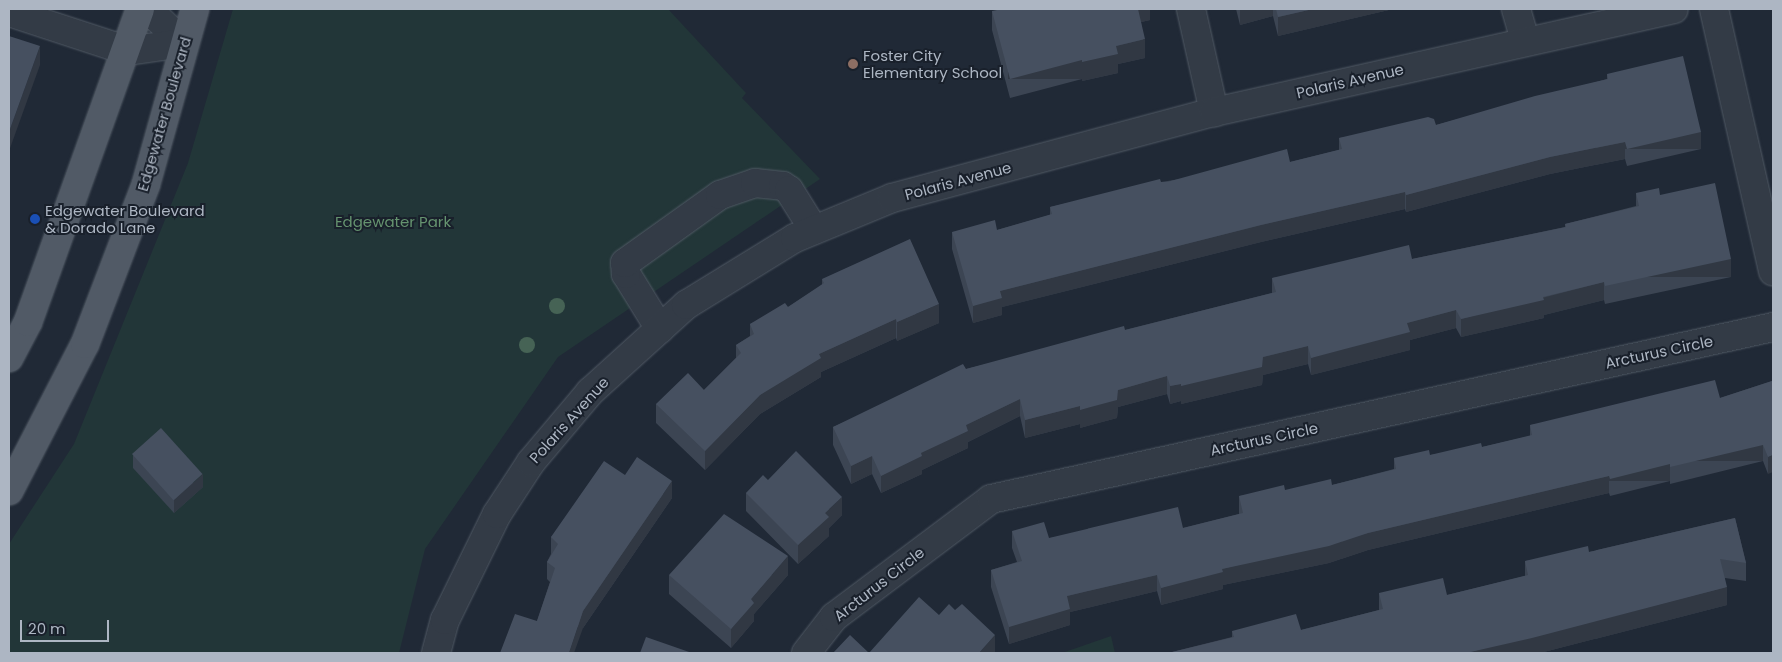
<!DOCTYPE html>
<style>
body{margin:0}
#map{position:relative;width:1782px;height:662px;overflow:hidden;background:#202936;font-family:Poppins,sans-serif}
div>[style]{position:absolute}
.green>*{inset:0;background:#223638}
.roads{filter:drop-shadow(0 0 1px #505964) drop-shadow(0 0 1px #505964)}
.minor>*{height:28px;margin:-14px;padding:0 14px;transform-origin:14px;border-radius:14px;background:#333b46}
.major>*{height:28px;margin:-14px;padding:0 14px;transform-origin:14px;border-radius:14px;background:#515a66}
.trees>*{width:16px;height:16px;margin:-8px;border-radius:50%;background:#466355}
.wall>*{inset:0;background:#3c4553}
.shaded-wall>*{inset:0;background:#313843;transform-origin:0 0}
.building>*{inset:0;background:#465060;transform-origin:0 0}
.dots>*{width:14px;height:14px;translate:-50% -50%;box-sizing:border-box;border:2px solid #19202b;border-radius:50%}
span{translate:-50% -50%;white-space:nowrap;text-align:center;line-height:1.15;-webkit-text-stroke:4px #19202b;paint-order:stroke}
.poi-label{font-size:15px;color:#adb6c3}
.left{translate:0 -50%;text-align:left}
.street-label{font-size:15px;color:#adb6c3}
.park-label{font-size:15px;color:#65936f}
.frame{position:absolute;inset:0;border:10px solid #adb6c3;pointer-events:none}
.scale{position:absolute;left:20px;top:620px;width:89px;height:22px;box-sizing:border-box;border:2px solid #adb6c3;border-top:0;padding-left:6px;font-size:15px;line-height:18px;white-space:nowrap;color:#adb6c3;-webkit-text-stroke:4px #19202b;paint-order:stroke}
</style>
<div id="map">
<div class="green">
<i style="clip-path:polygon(233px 9px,668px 9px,746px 93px,742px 98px,820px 179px,558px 357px,425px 549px,399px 653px,9px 653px,9px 544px,74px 444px,188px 163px)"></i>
<i style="clip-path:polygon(1111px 636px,1115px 653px,1062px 653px)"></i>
</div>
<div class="roads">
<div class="minor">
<i style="left:148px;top:9px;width:49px;rotate:44.2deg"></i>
<i style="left:1191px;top:9px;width:106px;rotate:77.4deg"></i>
<i style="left:1516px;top:9px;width:33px;rotate:74deg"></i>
<i style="left:1714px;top:9px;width:269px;rotate:77.3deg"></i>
<i style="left:9px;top:12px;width:125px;rotate:18.1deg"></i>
<i style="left:128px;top:51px;width:56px;rotate:-8.3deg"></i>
<i style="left:660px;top:329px;width:65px;rotate:-121.7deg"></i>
<i style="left:626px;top:274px;width:11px;rotate:-95deg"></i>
<i style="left:625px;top:263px;width:117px;rotate:-35.6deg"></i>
<i style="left:720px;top:195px;width:37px;rotate:-19deg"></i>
<i style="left:755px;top:183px;width:28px;rotate:6deg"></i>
<i style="left:783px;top:186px;width:7px;rotate:34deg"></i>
<i style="left:789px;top:190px;width:47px;rotate:58deg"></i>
<i style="left:436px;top:653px;width:34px;rotate:-75deg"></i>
<i style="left:445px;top:620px;width:118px;rotate:-63.9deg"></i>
<i style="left:497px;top:514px;width:62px;rotate:-56.8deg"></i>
<i style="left:531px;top:462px;width:92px;rotate:-49.9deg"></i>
<i style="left:590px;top:392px;width:130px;rotate:-42.2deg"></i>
<i style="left:686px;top:305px;width:128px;rotate:-31.6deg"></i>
<i style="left:795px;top:238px;width:105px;rotate:-22.4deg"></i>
<i style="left:892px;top:198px;width:333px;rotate:-15deg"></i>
<i style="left:1214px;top:112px;width:471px;rotate:-12.6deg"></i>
<i style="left:806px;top:653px;width:46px;rotate:-52.1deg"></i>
<i style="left:834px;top:617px;width:196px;rotate:-36.9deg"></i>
<i style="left:991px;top:499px;width:801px;rotate:-12.4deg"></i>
</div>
<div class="major">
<i style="left:9px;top:358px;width:41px;rotate:-62.2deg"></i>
<i style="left:28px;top:322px;width:332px;rotate:-70.3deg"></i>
<i style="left:9px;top:491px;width:165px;rotate:-62.7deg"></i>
<i style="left:85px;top:344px;width:171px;rotate:-69.1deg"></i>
<i style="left:146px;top:184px;width:182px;rotate:-74.4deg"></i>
</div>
</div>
<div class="trees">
<i style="left:557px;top:306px"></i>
<i style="left:527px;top:345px"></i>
</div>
<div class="wall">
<i style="clip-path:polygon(1150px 9px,1150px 20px,1141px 22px,1145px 58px,1118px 64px,1118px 73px,1082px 81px,1082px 79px,1010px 98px,992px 30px,992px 11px)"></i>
<i style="clip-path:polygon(1236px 9px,1393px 9px,1278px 36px,1273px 16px,1240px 25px)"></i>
<i style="clip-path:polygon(1607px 74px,1701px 149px,1627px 166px,1625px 159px,1550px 174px,1406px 212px,1405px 209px,1261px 242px,1002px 307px,1002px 315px,973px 323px,952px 249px,952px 232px,997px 230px,1050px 215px,1050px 207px,1161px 182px,1290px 162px,1339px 150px,1339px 138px,1436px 125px,1607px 79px)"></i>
<i style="clip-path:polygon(1636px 193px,1660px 195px,1731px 277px,1605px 304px,1604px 300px,1544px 315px,1544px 318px,1461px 337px,1456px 328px,1410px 340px,1410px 350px,1311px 375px,1308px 364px,1263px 375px,1262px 385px,1181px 404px,1181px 401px,1170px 404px,1167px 394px,1118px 407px,1117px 418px,1080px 428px,1080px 424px,1025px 438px,1020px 416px,968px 442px,968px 448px,922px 470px,922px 474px,881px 493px,872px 474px,851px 484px,833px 445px,833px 427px,966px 369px,1125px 330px,1272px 293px,1272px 278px,1412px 259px,1565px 227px,1565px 224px,1636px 206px)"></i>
<i style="clip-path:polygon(822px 279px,939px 323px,897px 341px,896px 338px,821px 372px,821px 377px,760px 414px,705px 470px,656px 423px,656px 404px,704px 390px,736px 358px,736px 345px,750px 336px,750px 324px,788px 307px,822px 285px)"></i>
<i style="clip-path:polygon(1772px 381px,1768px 474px,1763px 461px,1670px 484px,1670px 481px,1610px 496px,1609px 493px,1368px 550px,1329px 563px,1223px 585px,1223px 589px,1161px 605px,1157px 591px,1070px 612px,1070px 625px,1009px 644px,991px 587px,991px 570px,1017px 562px,1012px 548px,1012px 531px,1049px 538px,1183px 528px,1239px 514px,1239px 496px,1332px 485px,1394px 469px,1394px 458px,1430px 455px,1482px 447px,1530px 436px,1530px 425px,1720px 398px)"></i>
<i style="clip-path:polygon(133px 455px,203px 487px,174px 513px,133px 468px)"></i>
<i style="clip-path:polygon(625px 475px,672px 498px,583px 628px,537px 621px,550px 582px,547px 579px,547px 562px,551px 554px,551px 537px)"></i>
<i style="clip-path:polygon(768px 480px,842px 515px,829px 528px,829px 536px,798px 564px,746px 511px,746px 493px)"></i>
<i style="clip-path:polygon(1735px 518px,1746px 563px,1746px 581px,1725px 578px,1727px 605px,1540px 653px,1168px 653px,1232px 637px,1232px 631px,1301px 630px,1379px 610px,1379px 593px,1447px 595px,1525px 576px,1525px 561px,1589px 552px)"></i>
<i style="clip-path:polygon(1773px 555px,1773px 584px,1772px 584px,1772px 565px)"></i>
<i style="clip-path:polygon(669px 575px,788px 575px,754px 614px,754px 621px,731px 648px,669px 594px)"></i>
</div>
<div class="shaded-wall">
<i style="clip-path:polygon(1137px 9px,1150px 9px,1150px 20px,1137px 23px)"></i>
<i style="clip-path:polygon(1240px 9px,1273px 9px,1273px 16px,1240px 25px)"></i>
<i style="clip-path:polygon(1313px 9px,1393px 9px,1278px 36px,1278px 17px)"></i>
<i style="clip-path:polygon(1145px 39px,1145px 58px,1118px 64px,1118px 73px,1082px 81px,1082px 62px,1116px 46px)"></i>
<i style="clip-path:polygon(40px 46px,40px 65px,9px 151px,9px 132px)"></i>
<i style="left:1082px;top:60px;width:19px;height:74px;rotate:90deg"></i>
<i style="left:1701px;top:132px;width:17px;height:76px;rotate:90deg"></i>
<i style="clip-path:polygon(1625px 142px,1625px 159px,1550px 174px,1406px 212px,1406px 195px,1550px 157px)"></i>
<i style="clip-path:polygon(1405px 192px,1405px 209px,1261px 242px,1002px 307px,1002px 315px,973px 323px,973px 306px,1000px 291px,1261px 225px)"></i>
<i style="left:1731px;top:259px;width:18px;height:129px;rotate:90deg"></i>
<i style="clip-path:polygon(1604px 282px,1604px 300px,1544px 315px,1544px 318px,1461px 337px,1461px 319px)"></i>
<i style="clip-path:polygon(939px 304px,939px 323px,897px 341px,897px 322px)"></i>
<i style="clip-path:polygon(1456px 310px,1456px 328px,1410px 340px,1410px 350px,1311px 375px,1311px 358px,1407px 323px)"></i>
<i style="clip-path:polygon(896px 319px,896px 338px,821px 372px,821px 377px,760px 414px,705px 470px,705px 451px,760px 395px,819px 354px)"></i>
<i style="clip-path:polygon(1308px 346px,1308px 364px,1263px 375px,1262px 385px,1181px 404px,1181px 386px,1263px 357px)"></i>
<i style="clip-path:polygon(1167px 376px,1167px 394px,1118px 407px,1117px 418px,1080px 428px,1080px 410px,1118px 390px)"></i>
<i style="clip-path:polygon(1181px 384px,1181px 401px,1170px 404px,1170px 386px)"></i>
<i style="clip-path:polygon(1020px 399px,1020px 416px,968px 442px,968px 448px,922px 470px,922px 474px,881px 493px,881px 476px,966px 425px)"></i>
<i style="clip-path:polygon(1080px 406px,1080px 424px,1025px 438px,1025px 420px)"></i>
<i style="left:1763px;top:445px;width:16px;height:96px;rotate:90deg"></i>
<i style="clip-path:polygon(1773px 455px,1773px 472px,1768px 474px,1768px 457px)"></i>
<i style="clip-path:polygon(872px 456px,872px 474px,851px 484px,851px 466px)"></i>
<i style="left:1670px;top:464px;width:17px;height:62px;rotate:90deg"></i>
<i style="clip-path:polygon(203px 474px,203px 487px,174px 513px,174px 500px)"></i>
<i style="clip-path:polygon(1609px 476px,1609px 493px,1368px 550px,1329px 563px,1223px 585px,1223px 589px,1161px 605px,1161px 588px,1222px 569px,1368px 533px)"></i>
<i style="clip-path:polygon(672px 481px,672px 498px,583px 628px,574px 653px,569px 653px,583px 611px)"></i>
<i style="clip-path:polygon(842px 497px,842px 515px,829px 528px,829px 536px,798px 564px,798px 545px,825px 513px)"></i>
<i style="clip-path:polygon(788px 556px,788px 575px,754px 614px,754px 621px,731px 648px,731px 629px,751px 599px)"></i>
<i style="clip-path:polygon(1157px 575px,1157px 591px,1070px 612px,1070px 625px,1009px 644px,1009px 627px,1067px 596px)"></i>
<i style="clip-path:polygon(1727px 587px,1727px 605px,1540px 653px,1466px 653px)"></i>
<i style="clip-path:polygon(995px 635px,995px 653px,979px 653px)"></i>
</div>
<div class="building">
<i style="clip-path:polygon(1002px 9px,1138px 9px,1145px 39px,1116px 46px,1118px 54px,1082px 62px,1082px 60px,1010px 79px,992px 11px)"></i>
<i style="clip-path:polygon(1276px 9px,1313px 9px,1278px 17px)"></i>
<i style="clip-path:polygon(9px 36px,40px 46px,9px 132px)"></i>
<i style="clip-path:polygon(1683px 56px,1701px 132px,1627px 149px,1625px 142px,1550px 157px,1406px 195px,1405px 192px,1261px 225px,1000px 291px,1002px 298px,973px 306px,952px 232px,995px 220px,997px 230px,1052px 214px,1050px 207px,1160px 179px,1161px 182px,1167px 182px,1287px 149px,1290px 162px,1342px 149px,1339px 138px,1428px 117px,1434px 119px,1436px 125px,1535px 96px,1608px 79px,1607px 74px)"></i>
<i style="clip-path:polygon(1715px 183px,1731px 259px,1605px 286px,1604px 282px,1543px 297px,1544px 300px,1461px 319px,1456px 310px,1407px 323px,1410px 332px,1311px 358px,1308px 346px,1263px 357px,1262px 367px,1181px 386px,1181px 384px,1170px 386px,1167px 376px,1118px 390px,1117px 400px,1080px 410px,1080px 406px,1025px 420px,1020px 399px,966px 425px,968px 431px,921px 453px,922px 456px,881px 476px,872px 456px,851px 466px,833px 427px,963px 364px,966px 369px,1124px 326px,1125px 330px,1276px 292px,1272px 278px,1409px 245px,1412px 259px,1566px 227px,1565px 224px,1639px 206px,1636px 193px,1659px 188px,1660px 195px)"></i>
<i style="clip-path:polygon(910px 239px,939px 304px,897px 322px,896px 319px,819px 354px,821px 358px,760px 395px,705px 451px,656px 404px,688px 373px,704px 390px,741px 353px,736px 345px,754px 334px,750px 324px,785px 303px,788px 307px,824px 283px,822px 279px)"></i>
<i style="clip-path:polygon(1715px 380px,1720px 398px,1772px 381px,1773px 386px,1773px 455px,1768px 457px,1763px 445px,1670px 467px,1670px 464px,1610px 479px,1609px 476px,1368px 533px,1329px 546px,1222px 569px,1223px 572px,1161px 588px,1157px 575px,1067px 596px,1070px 609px,1009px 627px,991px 570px,1022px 561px,1012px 531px,1044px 522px,1049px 538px,1178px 507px,1183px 528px,1243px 513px,1239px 496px,1284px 485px,1285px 490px,1331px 479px,1332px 485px,1396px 469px,1394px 458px,1429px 450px,1430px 455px,1481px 443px,1482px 447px,1532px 435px,1530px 425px)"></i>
<i style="left:161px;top:428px;width:62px;height:39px;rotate:48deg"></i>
<i style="clip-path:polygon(796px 451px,842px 497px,825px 513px,829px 517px,798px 545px,746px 493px,763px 475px,768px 480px)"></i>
<i style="clip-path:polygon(637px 457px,672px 481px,583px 611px,569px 653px,500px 653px,515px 614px,537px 621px,555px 568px,547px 562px,558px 544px,551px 537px,604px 461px,625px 475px)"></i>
<i style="clip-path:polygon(724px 514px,788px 556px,751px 599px,754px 603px,731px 629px,669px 575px)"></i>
<i style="clip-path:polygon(1735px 518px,1746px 563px,1720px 559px,1727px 587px,1532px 638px,1466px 653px,1168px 653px,1234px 637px,1232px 631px,1296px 614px,1301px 630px,1383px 609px,1379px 593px,1443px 578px,1447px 595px,1528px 575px,1525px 561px,1588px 546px,1589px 552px)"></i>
<i style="clip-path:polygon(1773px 555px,1773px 565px,1772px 565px)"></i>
<i style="clip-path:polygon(919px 597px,939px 615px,949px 604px,955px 610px,962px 604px,995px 635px,979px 653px,833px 653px,850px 635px,869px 653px)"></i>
<i style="clip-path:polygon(646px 637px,692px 653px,640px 653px)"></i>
</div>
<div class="dots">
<i style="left:853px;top:64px;background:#8d6e63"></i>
<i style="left:35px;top:219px;background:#1a4fb4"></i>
</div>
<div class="poi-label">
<span class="left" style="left:863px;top:64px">Foster City<br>Elementary School</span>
<span class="left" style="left:45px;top:219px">Edgewater Boulevard<br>&amp; Dorado Lane</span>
</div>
<div class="street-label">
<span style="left:1350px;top:81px;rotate:-13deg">Polaris Avenue</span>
<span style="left:164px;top:114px;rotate:-74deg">Edgewater Boulevard</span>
<span style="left:958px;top:181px;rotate:-15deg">Polaris Avenue</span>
<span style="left:1659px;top:352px;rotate:-12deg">Arcturus Circle</span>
<span style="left:569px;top:420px;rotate:-48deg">Polaris Avenue</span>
<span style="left:1264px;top:439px;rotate:-12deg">Arcturus Circle</span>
<span style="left:879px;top:584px;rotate:-38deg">Arcturus Circle</span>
</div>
<div class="park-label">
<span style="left:393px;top:222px">Edgewater Park</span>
</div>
<div class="frame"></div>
<div class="scale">20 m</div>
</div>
